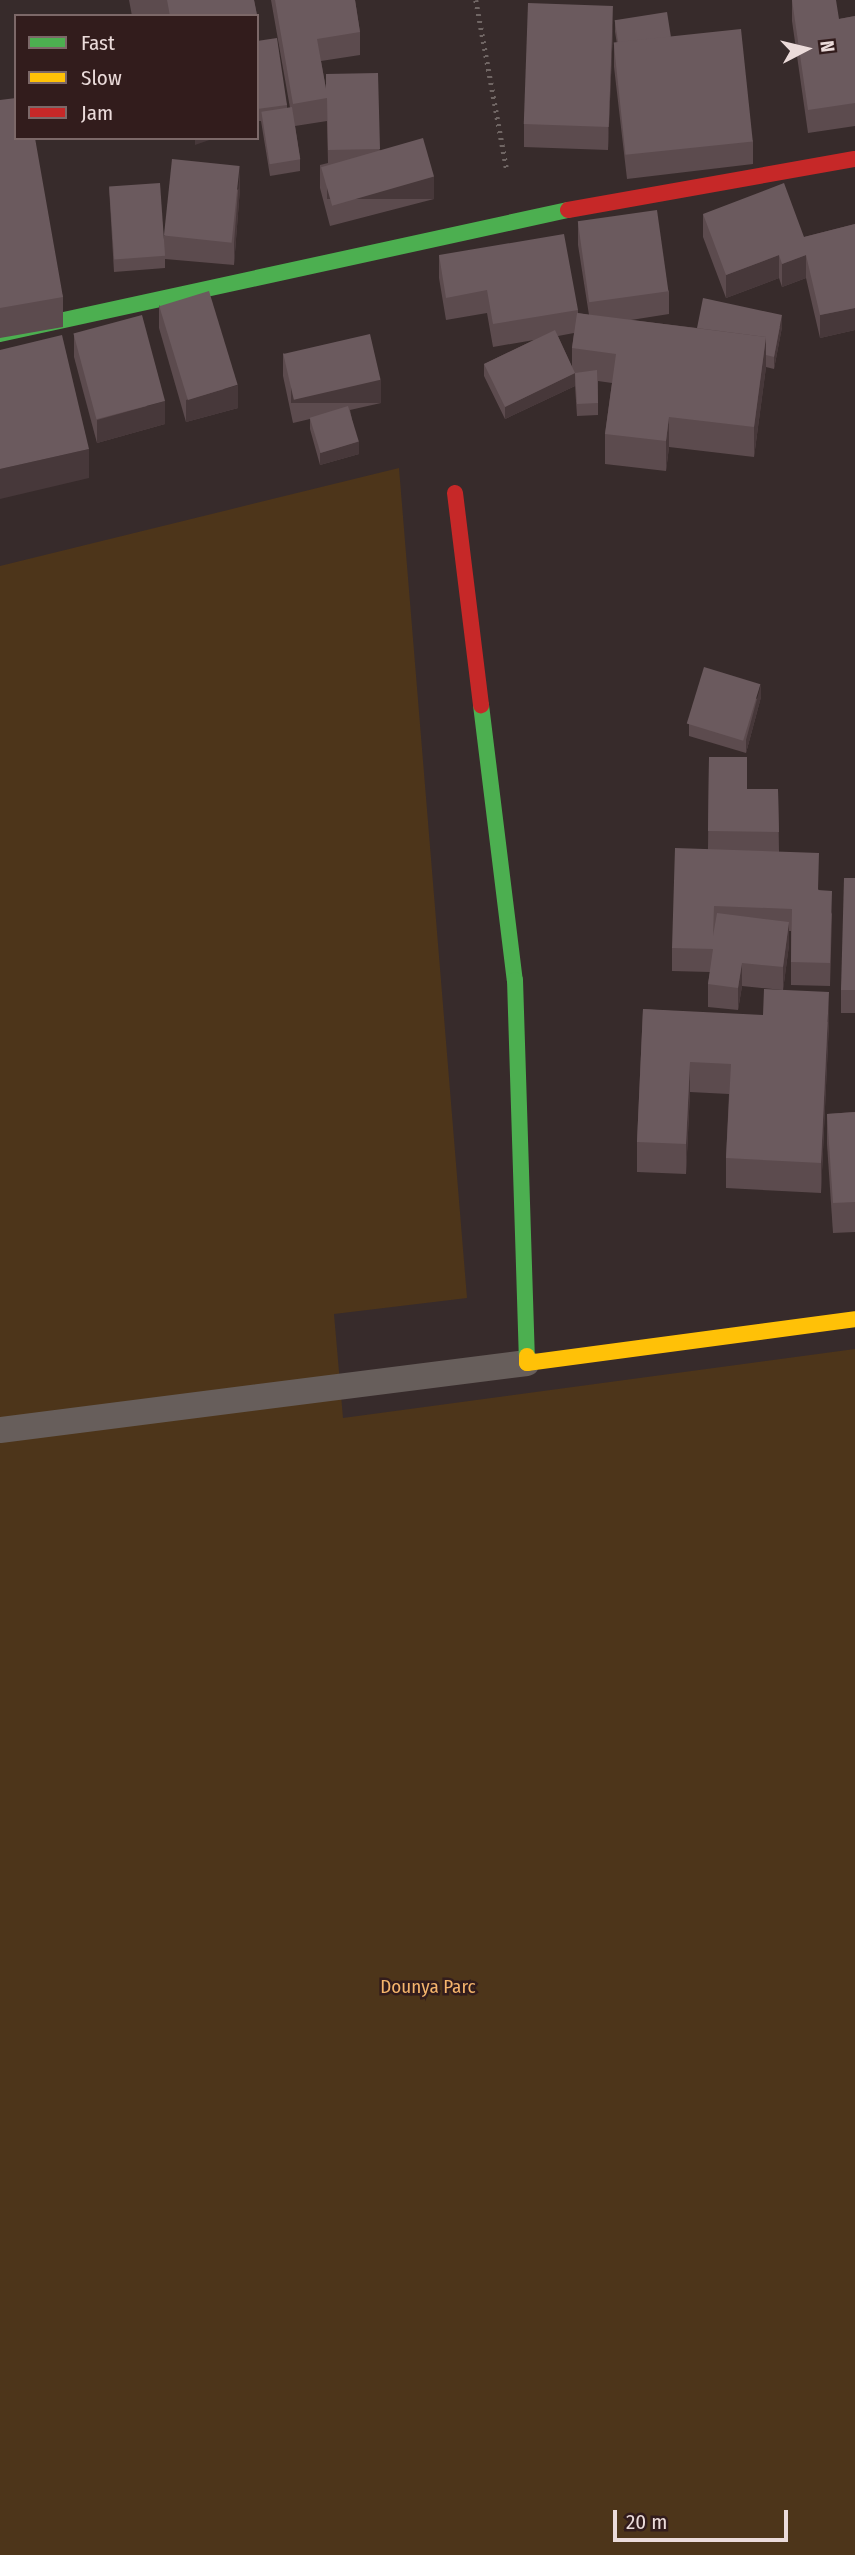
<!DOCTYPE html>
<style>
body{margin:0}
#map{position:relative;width:855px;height:2555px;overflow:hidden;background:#372b2b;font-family:"Fira Sans Condensed",sans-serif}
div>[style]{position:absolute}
.green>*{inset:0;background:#4d351a}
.path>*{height:4.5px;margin-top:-2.25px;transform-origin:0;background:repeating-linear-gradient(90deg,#706664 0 2px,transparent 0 7px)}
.lane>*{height:26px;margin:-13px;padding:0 13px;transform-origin:13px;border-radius:13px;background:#675e5b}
.fast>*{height:16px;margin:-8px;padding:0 8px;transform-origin:8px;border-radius:8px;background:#4caf50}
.slow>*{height:16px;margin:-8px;padding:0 8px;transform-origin:8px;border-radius:8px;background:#ffc107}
.jam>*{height:16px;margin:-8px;padding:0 8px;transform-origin:8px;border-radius:8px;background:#c62828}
.wall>*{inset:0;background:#5c4b4e}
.shaded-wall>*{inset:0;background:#47383a;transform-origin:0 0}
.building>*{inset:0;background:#6b5a5e;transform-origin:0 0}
span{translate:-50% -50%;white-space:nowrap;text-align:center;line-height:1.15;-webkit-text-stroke:5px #321c1c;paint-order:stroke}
.park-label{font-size:19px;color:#f5b56c}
.legend{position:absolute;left:14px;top:14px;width:245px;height:126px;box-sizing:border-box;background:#321c1c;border:2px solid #7c6868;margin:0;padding:9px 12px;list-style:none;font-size:21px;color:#ebdbda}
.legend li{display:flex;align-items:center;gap:14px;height:35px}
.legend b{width:35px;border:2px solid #7c6868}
.north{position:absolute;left:771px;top:14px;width:70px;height:70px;-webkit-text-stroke:5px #321c1c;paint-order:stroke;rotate:83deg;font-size:19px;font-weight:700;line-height:28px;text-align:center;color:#ebdbda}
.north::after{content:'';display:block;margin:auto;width:24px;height:32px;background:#ebdbda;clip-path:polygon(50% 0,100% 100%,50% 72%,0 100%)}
.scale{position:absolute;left:613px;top:2510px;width:175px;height:32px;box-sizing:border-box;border:4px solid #ebdbda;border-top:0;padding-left:9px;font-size:21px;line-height:24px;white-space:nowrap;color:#ebdbda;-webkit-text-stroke:5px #321c1c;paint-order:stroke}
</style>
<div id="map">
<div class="green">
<i style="clip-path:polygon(399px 468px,467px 1298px,334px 1314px,343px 1418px,855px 1349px,855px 2555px,0 2555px,0 566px)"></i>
</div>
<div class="path">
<i style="left:476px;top:0;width:174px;rotate:79.7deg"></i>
</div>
<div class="lane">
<i style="left:0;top:1430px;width:531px;rotate:-7.25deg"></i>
</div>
<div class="fast">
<i style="left:0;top:334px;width:581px;rotate:-12.32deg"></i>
<i style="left:481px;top:705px;width:277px;rotate:83deg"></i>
<i style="left:515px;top:980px;width:376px;rotate:88.2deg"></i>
</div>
<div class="slow">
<i style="left:527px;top:1356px;width:7px;rotate:90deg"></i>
<i style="left:527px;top:1363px;width:331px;rotate:-7.6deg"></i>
</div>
<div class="jam">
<i style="left:568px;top:210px;width:291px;rotate:-10.1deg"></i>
<i style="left:455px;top:493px;width:214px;rotate:83deg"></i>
</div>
<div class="wall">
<i style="clip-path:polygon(129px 0,254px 0,258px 20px,258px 41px,287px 105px,287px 108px,290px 108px,271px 0,355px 0,360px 32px,360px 55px,321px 61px,326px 89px,380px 150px,434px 199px,330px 226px,320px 188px,320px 165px,328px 163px,327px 121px,295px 126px,300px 159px,300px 171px,270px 176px,261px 121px,257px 121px,257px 16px,132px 16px)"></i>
<i style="clip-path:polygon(792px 0,839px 19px,855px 16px,855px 126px,808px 133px,792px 21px)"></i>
<i style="clip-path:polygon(615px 20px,671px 37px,753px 141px,753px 164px,627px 179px,614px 67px,614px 44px,617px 44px,615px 32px)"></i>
<i style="clip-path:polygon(613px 28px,608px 150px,524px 147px,524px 124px)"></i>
<i style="clip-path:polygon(0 100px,63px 297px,63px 327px,0 338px)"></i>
<i style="clip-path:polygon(109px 187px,164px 254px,164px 236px,240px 188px,234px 265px,165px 259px,165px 268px,114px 272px)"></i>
<i style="clip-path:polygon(703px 214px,804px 237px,855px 224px,855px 330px,820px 338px,806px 278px,782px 287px,779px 278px,726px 298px,703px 237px)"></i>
<i style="clip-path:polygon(evenodd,578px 222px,669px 291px,669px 314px,631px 320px,697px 328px,782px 327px,774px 369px,766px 367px,754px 457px,669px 447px,666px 471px,605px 464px,605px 434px,612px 383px,598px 381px,598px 415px,577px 416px,575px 386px,505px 419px,484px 376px,484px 364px,534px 340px,493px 347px,487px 313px,446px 320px,439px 278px,439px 255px,578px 310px,578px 313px,589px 315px,578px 245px,578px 222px,574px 333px,572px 348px,572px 367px,558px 336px,574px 333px)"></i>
<i style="clip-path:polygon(159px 305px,238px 408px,186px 422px,159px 328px)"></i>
<i style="clip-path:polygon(74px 334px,165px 424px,97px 443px,74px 357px)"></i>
<i style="clip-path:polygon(283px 353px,381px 403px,350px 410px,359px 454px,320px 465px,310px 429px,310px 419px,293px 423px,283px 376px)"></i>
<i style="clip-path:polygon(761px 697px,746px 753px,689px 736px,689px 724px)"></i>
<i style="clip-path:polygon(709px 757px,747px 789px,778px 789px,779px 852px,819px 890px,832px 914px,830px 986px,791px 985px,791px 931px,789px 931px,789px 945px,783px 990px,742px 986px,738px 1010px,708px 1007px,708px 984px,710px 972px,672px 971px,672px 948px,708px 849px)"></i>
<i style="clip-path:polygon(855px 878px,855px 1013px,841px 1013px,841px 990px)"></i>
<i style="clip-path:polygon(643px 1009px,829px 1022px,821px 1193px,726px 1188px,726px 1158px,729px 1094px,690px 1092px,686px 1174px,637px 1172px,637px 1142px)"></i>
<i style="clip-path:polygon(855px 1112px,855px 1232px,833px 1233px,827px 1144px,827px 1114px)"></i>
</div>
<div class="shaded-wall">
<i style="clip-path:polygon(613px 6px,613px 28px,608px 150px,608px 127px)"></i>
<i style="clip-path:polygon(195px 138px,215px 138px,195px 145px)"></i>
<i style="clip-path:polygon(240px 166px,240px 188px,234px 265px,234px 243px)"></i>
<i style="left:434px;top:176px;width:23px;height:107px;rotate:90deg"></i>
<i style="clip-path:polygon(779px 255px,779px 278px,726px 298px,726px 275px)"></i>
<i style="clip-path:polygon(806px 255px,806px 278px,782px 287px,782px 264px)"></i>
<i style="clip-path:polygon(855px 308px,855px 330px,820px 338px,820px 315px)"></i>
<i style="clip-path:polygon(782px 315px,782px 327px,774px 369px,774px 357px)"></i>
<i style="clip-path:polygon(766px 337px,766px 367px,754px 457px,754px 427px)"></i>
<i style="clip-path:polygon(575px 373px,575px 386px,505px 419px,505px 407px)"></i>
<i style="left:381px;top:380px;width:23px;height:90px;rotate:90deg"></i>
<i style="clip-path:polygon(238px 385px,238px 408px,186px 422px,186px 400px)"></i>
<i style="clip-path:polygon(165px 401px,165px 424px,97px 443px,97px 420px)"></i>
<i style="clip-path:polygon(669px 417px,669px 447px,666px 471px,666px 441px)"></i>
<i style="clip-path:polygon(359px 441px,359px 454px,320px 465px,320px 453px)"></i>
<i style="clip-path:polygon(89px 449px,89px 478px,0 499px,0 469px)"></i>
<i style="clip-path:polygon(761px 684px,761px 697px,746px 753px,746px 740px)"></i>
<i style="clip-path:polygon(789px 922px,789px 945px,783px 990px,783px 967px)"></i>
<i style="clip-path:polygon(742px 963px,742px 986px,738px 1010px,738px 988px)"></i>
<i style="clip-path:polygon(829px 992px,829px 1022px,821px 1193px,821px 1163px)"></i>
<i style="clip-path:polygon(690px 1062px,690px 1092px,686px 1174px,686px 1144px)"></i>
</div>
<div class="building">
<i style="clip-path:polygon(167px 0,254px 0,258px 20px,257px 20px,257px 16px,170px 16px)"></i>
<i style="clip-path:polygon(275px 0,355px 0,360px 32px,317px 39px,326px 89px,326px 74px,378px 73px,380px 149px,328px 150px,327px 98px,293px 104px)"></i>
<i style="clip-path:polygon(792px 0,836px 0,839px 19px,855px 16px,855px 103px,808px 110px)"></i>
<i style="left:528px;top:3px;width:85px;height:121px;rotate:2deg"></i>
<i style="left:667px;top:12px;width:25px;height:53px;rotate:81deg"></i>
<i style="left:741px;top:29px;width:113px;height:128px;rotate:84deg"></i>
<i style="clip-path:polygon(277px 38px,287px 105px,257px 109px,257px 41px)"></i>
<i style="clip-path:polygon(16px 98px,16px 138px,35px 138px,63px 297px,0 308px,0 100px)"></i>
<i style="left:292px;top:107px;width:53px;height:31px;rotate:81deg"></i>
<i style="left:423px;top:138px;width:40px;height:106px;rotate:74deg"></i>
<i style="left:172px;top:159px;width:68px;height:77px;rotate:6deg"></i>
<i style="left:160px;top:183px;width:73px;height:51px;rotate:86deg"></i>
<i style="clip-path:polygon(784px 183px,804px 237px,855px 224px,855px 308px,820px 315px,806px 255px,782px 264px,779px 255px,726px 275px,703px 214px)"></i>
<i style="left:657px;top:210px;width:82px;height:80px;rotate:82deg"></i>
<i style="clip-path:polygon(564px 234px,578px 310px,493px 324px,487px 290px,446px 298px,439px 255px)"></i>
<i style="left:209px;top:291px;width:98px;height:52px;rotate:73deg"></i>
<i style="clip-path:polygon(703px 298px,782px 315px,774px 357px,766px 355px,766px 337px,697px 328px)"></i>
<i style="clip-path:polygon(577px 313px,766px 337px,754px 427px,669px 417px,666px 441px,605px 434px,616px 354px,572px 348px)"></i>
<i style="left:142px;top:315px;width:89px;height:71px;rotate:75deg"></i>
<i style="clip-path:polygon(555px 330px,575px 373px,597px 370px,598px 403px,577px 404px,575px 373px,505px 407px,484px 364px)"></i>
<i style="left:370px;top:334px;width:47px;height:89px;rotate:77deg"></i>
<i style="clip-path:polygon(62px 335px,89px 449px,0 469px,0 350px)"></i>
<i style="left:348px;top:406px;width:37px;height:40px;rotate:73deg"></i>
<i style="left:704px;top:667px;width:59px;height:59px;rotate:17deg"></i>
<i style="clip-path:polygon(709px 757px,747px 757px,747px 789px,778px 789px,779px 832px,708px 831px)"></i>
<i style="clip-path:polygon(675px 848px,819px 853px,818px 890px,832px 891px,830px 963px,791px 962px,792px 909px,714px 906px,713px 936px,717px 913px,789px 922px,783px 967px,742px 963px,738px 988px,708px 984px,713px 949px,672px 948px)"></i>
<i style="clip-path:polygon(844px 878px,855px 878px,855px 990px,841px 990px)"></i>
<i style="clip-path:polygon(764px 989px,829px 992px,821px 1163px,726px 1158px,731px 1064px,690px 1062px,686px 1144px,637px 1142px,643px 1009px,763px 1015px)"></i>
<i style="clip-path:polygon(855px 1112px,855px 1202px,833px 1203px,827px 1114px)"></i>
</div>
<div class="park-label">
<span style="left:428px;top:1987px">Dounya Parc</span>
</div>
<ul class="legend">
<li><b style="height:9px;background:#4caf50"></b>Fast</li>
<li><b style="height:9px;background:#ffc107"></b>Slow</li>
<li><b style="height:9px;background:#c62828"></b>Jam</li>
</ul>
<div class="north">N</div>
<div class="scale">20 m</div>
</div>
